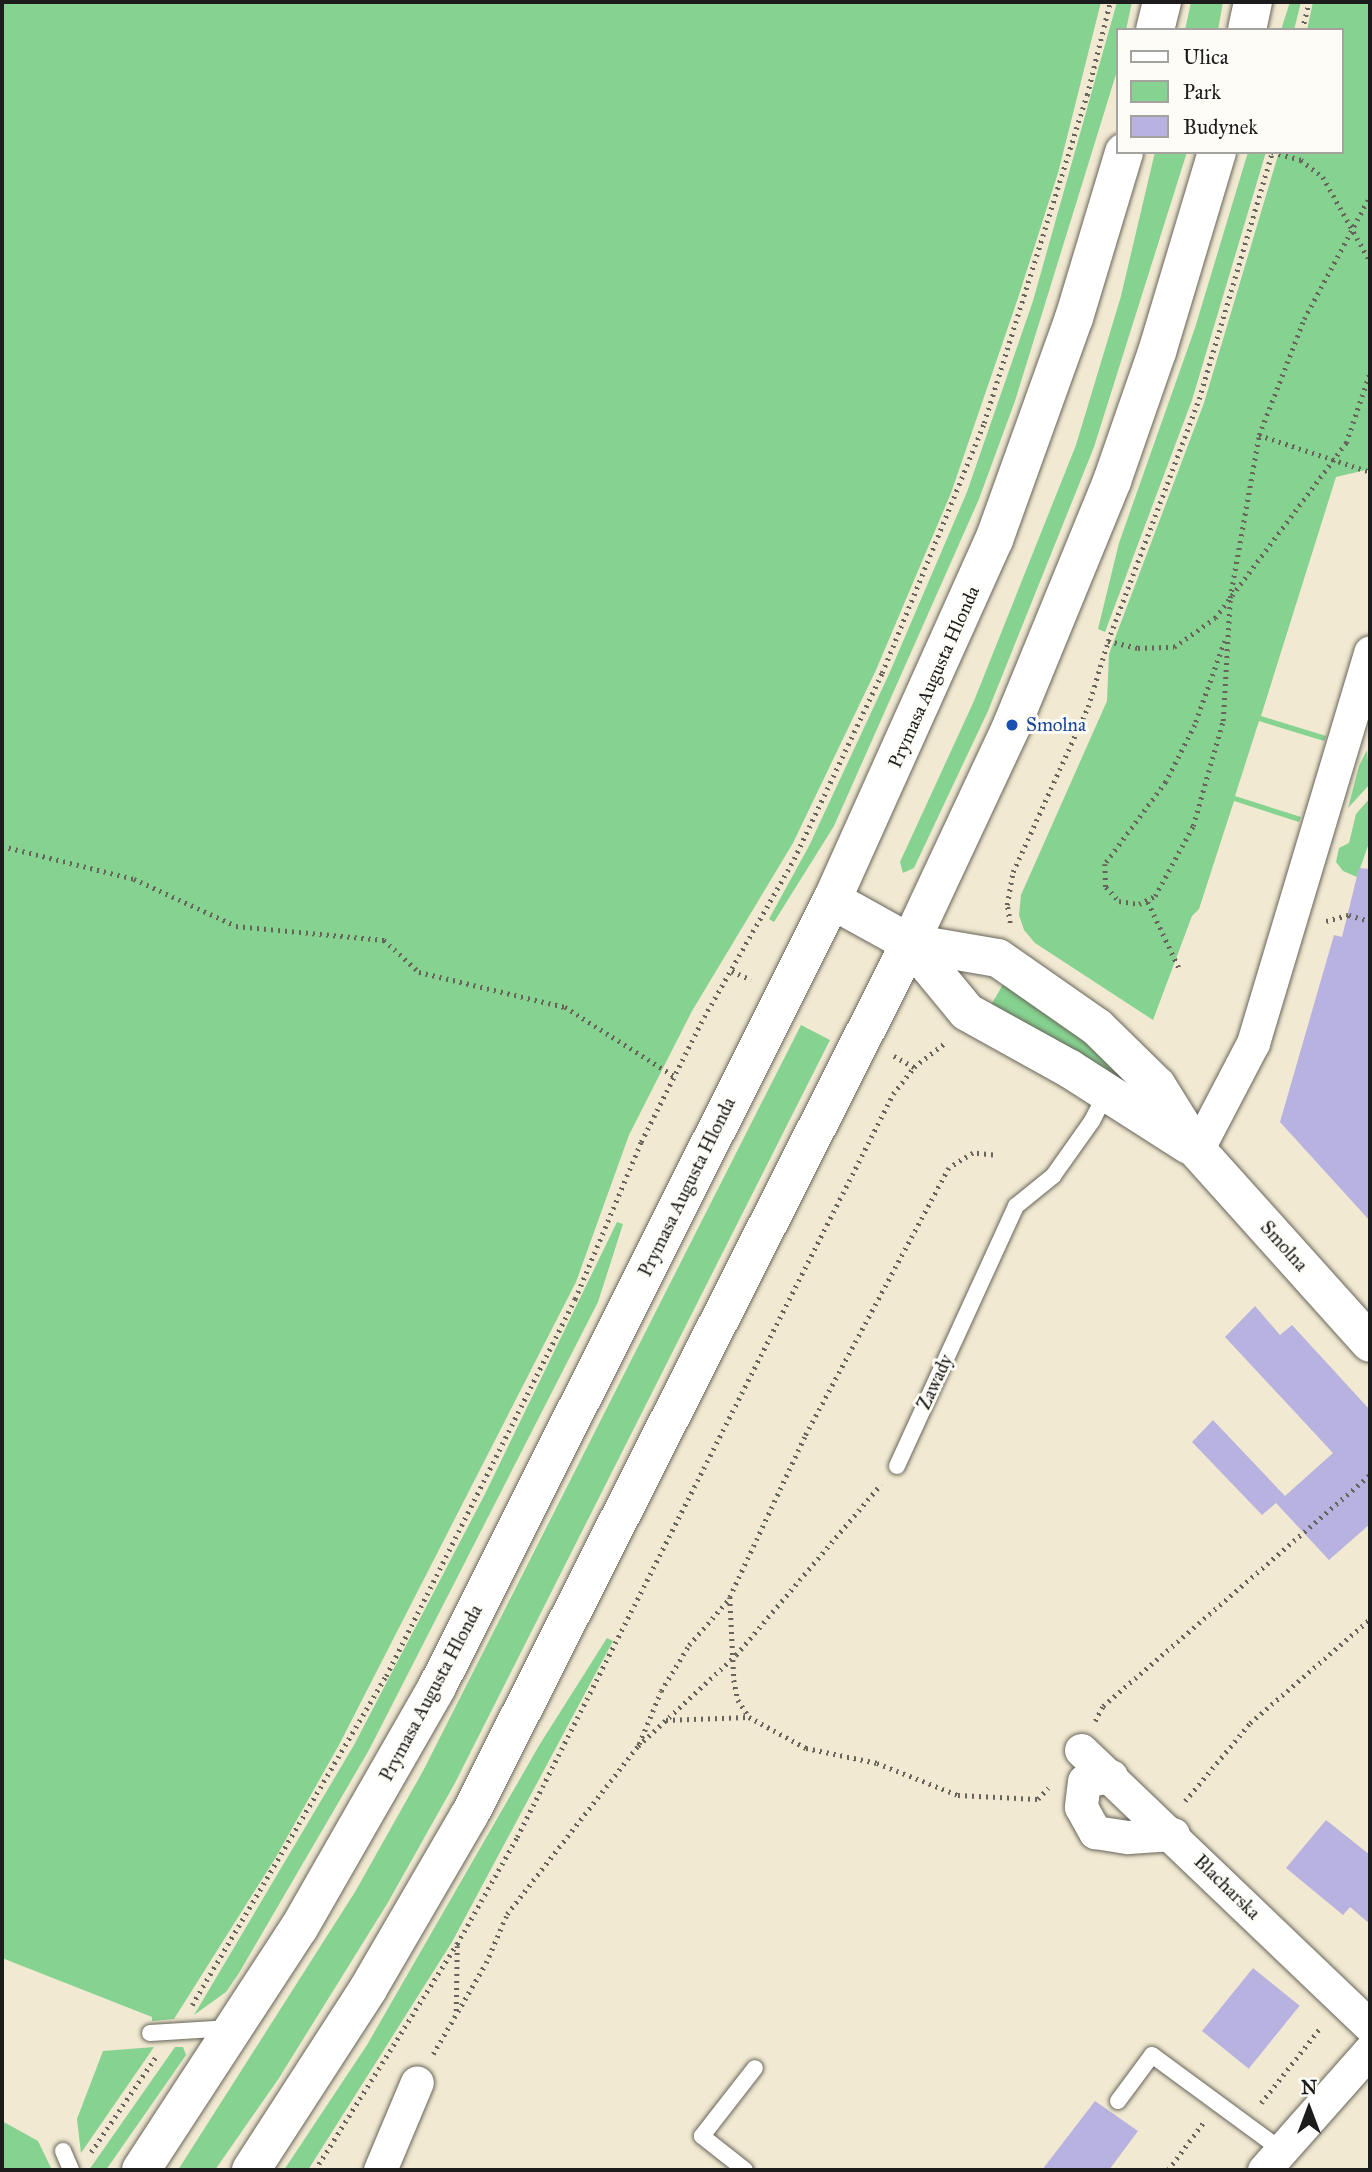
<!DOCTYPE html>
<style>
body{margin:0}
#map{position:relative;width:1372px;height:2172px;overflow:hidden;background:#f1e9d1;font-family:"IM FELL Great Primer",serif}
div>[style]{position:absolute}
.green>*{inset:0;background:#86d290}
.building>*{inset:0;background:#b8b2e1;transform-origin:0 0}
.path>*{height:4.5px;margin-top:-2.25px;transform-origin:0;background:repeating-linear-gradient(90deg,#67645b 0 2px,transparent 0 7px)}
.roads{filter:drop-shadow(0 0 2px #67645b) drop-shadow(0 0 2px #67645b)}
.lane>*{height:16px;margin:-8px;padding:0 8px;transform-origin:8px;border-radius:8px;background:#fff}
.street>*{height:33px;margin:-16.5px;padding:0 16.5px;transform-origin:16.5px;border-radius:16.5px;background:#fff}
.secondary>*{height:38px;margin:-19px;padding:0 19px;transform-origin:19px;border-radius:19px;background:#fff}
.dots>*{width:19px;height:19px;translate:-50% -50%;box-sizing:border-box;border:4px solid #fdfcf7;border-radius:50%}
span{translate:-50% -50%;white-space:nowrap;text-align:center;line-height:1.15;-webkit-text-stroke:6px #fdfcf7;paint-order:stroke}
.street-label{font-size:19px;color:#1c1c1c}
.transit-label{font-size:19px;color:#164399}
.left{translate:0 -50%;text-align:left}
.frame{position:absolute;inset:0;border:4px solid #1c1c1c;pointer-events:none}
.legend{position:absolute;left:1116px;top:28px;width:228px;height:126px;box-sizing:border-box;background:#fdfcf7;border:2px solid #a3a29f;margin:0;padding:9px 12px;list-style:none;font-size:21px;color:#1c1c1c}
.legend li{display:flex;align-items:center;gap:14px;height:35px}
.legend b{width:35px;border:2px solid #a3a29f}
.north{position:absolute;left:1274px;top:2074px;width:70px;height:70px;-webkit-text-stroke:5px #fdfcf7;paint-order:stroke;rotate:0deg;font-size:19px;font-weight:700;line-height:28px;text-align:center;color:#1c1c1c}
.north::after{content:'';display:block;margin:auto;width:24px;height:32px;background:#1c1c1c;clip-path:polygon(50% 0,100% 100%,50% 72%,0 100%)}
</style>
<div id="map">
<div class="green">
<i style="clip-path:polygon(2px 2px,1101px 2px,1058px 173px,1018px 298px,951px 493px,876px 670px,793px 843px,692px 1011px,629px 1135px,576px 1282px,340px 1743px,276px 1857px,174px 2019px,152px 2021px,152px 2017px,2px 1958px)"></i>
<i style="clip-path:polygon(1117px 2px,1132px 2px,1126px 30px,1118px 30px,1117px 71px,1015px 401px,979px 499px,834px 826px,774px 922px,769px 919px,809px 846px,889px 674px,967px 492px,1033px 301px)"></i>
<i style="clip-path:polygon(1191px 2px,1223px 2px,1218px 30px,1185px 30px)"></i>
<i style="clip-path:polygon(1290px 2px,1301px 2px,1294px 30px,1281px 30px)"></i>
<i style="clip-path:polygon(1313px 2px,1370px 2px,1370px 469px,1336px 477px,1261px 716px,1326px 736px,1324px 741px,1259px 721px,1235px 796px,1301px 817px,1299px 822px,1234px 801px,1199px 909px,1192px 916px,1153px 1020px,1035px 943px,1024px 930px,1019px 915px,1021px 895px,1107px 701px,1109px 654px,1204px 403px,1279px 152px,1342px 152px,1342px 30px,1307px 30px)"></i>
<i style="clip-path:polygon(1155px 152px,1187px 152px,1094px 447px,988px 711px,914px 868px,903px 873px,900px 862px,974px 701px,1076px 445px,1121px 296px)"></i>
<i style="clip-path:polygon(1248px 152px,1266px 152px,1192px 400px,1105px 632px,1098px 629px,1119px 543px,1195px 328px)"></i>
<i style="clip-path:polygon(1367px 750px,1370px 784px,1348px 808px,1359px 766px)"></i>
<i style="clip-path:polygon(1370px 798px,1370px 840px,1357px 877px,1343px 871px,1336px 862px,1339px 848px,1349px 843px,1356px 814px)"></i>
<i style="clip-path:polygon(1005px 981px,1087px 1038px,1154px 1104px,991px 1005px)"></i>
<i style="clip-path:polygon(801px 1025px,830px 1040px,455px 1783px,387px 1904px,279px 2078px,215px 2170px,178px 2170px,355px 1892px,423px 1771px)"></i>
<i style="clip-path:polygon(617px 1222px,623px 1224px,598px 1302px,369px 1750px,239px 1973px,226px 1992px,194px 2015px,354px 1745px,485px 1494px)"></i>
<i style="clip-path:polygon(607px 1638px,613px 1641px,452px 1942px,308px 2170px,284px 2170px,367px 2045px,540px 1744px)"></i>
<i style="clip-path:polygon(154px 2047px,81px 2153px,77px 2119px,103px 2051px)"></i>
<i style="clip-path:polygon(175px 2047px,183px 2047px,186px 2055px,106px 2170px,89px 2170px)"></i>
<i style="clip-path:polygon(2px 2121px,38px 2141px,52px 2170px,2px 2170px)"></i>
</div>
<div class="building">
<i style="clip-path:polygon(1359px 868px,1370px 869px,1370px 1221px,1280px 1122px,1334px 935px,1342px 937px)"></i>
<i style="clip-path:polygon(1255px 1306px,1280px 1335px,1292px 1325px,1370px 1410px,1370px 1524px,1329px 1560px,1276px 1503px,1262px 1515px,1192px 1442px,1213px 1420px,1285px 1496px,1333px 1453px,1225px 1337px)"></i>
<i style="clip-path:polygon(1326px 1820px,1370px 1855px,1370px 1924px,1350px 1907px,1343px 1915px,1286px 1868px)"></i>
<i style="left:1253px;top:1968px;width:60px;height:81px;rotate:39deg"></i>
<i style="clip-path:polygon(1095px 2101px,1138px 2131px,1109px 2170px,1042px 2170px)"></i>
</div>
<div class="path">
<i style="left:1302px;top:30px;width:29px;rotate:-76deg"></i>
<i style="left:1259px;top:435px;width:117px;rotate:18.4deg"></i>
<i style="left:1108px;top:641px;width:31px;rotate:13deg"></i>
<i style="left:1138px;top:648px;width:36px;rotate:-2deg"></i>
<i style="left:1174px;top:647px;width:50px;rotate:-35.3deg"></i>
<i style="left:1215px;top:618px;width:219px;rotate:-53.2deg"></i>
<i style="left:1346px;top:443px;width:75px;rotate:-71.3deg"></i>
<i style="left:1225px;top:641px;width:89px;rotate:109.7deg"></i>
<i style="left:1195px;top:725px;width:64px;rotate:117deg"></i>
<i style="left:1166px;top:782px;width:102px;rotate:126.6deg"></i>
<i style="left:1105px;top:864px;width:23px;rotate:88deg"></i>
<i style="left:1106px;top:887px;width:19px;rotate:47deg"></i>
<i style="left:1119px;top:901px;width:20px;rotate:9deg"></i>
<i style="left:1139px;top:904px;width:18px;rotate:-27deg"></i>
<i style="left:1155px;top:896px;width:80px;rotate:-61.5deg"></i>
<i style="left:1193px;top:826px;width:109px;rotate:-74.1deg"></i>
<i style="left:1223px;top:721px;width:123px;rotate:-86.7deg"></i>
<i style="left:1230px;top:598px;width:166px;rotate:-79.9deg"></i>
<i style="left:1259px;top:435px;width:124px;rotate:-68.8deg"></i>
<i style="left:1304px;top:319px;width:140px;rotate:-61.8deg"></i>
<i style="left:2px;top:846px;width:136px;rotate:14deg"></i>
<i style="left:134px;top:879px;width:112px;rotate:24.7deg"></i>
<i style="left:236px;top:926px;width:149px;rotate:5.4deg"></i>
<i style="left:384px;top:940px;width:47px;rotate:42.4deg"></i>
<i style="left:419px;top:972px;width:150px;rotate:13.5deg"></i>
<i style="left:565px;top:1007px;width:129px;rotate:32.3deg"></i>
<i style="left:1148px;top:902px;width:75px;rotate:64.8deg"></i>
<i style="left:1326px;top:921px;width:24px;rotate:-15deg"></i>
<i style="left:1349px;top:915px;width:22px;rotate:16deg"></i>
<i style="left:1010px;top:923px;width:18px;rotate:-99deg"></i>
<i style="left:1007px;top:905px;width:34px;rotate:-80deg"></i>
<i style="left:1013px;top:872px;width:181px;rotate:-65.6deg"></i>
<i style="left:1088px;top:707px;width:69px;rotate:-73.1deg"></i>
<i style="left:1108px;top:641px;width:259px;rotate:-69.4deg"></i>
<i style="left:1199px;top:399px;width:258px;rotate:-73.5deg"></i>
<i style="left:1272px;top:152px;width:30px;rotate:15deg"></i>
<i style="left:1301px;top:160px;width:28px;rotate:38deg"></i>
<i style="left:1323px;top:177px;width:96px;rotate:60.8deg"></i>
<i style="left:732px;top:971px;width:21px;rotate:25deg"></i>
<i style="left:894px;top:1056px;width:23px;rotate:29deg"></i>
<i style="left:993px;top:1155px;width:20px;rotate:-174deg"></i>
<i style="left:973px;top:1153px;width:28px;rotate:148deg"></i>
<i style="left:949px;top:1168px;width:305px;rotate:118.2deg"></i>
<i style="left:805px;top:1437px;width:177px;rotate:115.1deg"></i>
<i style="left:730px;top:1597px;width:83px;rotate:87.2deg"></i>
<i style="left:734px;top:1680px;width:20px;rotate:79deg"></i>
<i style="left:738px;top:1700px;width:20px;rotate:57deg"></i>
<i style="left:749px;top:1717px;width:65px;rotate:28.5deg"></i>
<i style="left:806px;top:1748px;width:73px;rotate:11.9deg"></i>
<i style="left:877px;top:1763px;width:87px;rotate:21.6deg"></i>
<i style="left:958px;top:1795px;width:80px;rotate:2.9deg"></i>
<i style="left:1038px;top:1799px;width:15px;rotate:-48deg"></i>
<i style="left:666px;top:1720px;width:82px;rotate:-2.1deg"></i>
<i style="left:1095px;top:1721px;width:17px;rotate:-62deg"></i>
<i style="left:1103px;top:1706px;width:353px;rotate:-40.9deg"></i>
<i style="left:639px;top:1744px;width:57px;rotate:-67.5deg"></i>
<i style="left:661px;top:1691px;width:54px;rotate:-58.7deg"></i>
<i style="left:689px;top:1645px;width:62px;rotate:-48.9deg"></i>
<i style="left:1185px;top:1801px;width:102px;rotate:-50.2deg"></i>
<i style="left:1250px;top:1723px;width:159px;rotate:-40.9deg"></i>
<i style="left:192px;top:2005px;width:382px;rotate:-59.5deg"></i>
<i style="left:386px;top:1676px;width:422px;rotate:-63.4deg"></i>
<i style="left:575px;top:1299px;width:170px;rotate:-67.2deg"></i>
<i style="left:641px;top:1142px;width:140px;rotate:-63.3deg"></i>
<i style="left:704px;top:1017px;width:182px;rotate:-60.3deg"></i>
<i style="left:794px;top:859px;width:206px;rotate:-64.7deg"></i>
<i style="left:882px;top:673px;width:270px;rotate:-67.8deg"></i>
<i style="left:984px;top:423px;width:344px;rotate:-72.6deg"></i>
<i style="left:1087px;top:95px;width:96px;rotate:-76.1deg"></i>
<i style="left:456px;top:2011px;width:65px;rotate:-89.1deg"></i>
<i style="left:433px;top:2054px;width:105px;rotate:-59.8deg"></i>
<i style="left:486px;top:1963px;width:53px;rotate:-66.8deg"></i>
<i style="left:507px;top:1914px;width:213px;rotate:-52.1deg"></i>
<i style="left:638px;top:1746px;width:134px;rotate:-42.9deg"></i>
<i style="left:736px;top:1655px;width:224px;rotate:-49.7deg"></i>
<i style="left:1261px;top:2103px;width:95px;rotate:-51.8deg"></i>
<i style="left:91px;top:2152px;width:114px;rotate:-55.8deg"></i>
<i style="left:315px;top:2170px;width:267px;rotate:-57.9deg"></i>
<i style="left:457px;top:1944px;width:123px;rotate:-60.7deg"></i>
<i style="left:517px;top:1837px;width:833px;rotate:-63.16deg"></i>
<i style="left:893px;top:1094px;width:34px;rotate:-52deg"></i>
<i style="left:914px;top:1067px;width:41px;rotate:-38deg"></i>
<i style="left:1168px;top:2170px;width:59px;rotate:-53.3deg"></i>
</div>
<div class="roads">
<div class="lane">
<i style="left:897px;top:1466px;width:286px;rotate:-65.4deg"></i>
<i style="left:1016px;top:1206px;width:48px;rotate:-39deg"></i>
<i style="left:1053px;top:1176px;width:67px;rotate:-54.7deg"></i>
<i style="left:1092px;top:1121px;width:31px;rotate:-63deg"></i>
<i style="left:150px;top:2033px;width:81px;rotate:-3.5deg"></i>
<i style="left:1118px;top:2101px;width:57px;rotate:-53.5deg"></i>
<i style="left:1152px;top:2055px;width:159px;rotate:36.3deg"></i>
<i style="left:63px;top:2151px;width:21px;rotate:67deg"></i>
<i style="left:745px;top:2170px;width:55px;rotate:-141.7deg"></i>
<i style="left:702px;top:2136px;width:86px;rotate:-52.1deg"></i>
</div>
<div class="street">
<i style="left:1197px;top:1150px;width:121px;rotate:-62.4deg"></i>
<i style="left:1253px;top:1043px;width:408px;rotate:-73.3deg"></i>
<i style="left:1081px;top:1750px;width:400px;rotate:43.7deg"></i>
<i style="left:1111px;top:1776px;width:27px;rotate:170deg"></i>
<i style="left:1084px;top:1781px;width:26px;rotate:97deg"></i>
<i style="left:1081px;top:1807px;width:29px;rotate:61deg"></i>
<i style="left:1095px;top:1832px;width:33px;rotate:9deg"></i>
<i style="left:1128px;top:1837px;width:45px;rotate:-3.8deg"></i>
<i style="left:380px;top:2170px;width:95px;rotate:-67.2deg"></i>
<i style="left:1264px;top:2170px;width:160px;rotate:-48.5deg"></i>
</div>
<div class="secondary">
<i style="left:1155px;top:30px;width:29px;rotate:-76deg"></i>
<i style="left:1247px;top:30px;width:29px;rotate:-78deg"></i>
<i style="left:832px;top:900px;width:89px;rotate:28.9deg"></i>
<i style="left:910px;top:943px;width:89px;rotate:9.7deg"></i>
<i style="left:998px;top:958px;width:121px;rotate:34.9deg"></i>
<i style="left:1097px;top:1027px;width:84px;rotate:44.5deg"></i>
<i style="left:1157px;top:1086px;width:75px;rotate:58deg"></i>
<i style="left:1197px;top:1150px;width:259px;rotate:48.1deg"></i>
<i style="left:910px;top:943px;width:89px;rotate:50.4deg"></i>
<i style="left:967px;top:1012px;width:118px;rotate:29deg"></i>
<i style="left:1070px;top:1069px;width:141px;rotate:32.6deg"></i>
<i style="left:141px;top:2170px;width:289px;rotate:-56.9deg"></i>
<i style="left:299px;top:1928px;width:278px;rotate:-60.2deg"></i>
<i style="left:437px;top:1687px;width:881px;rotate:-63.35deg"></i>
<i style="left:832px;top:900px;width:395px;rotate:-65.8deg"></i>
<i style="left:994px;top:540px;width:236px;rotate:-70.2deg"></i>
<i style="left:1074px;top:318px;width:173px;rotate:-73.2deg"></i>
<i style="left:251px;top:2170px;width:216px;rotate:-57.1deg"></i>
<i style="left:368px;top:1989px;width:203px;rotate:-59.8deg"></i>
<i style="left:470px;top:1814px;width:976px;rotate:-63.2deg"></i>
<i style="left:910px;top:943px;width:241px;rotate:-64.9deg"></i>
<i style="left:1012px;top:725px;width:264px;rotate:-67.7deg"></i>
<i style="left:1112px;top:481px;width:137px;rotate:-70.8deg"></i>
<i style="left:1157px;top:352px;width:209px;rotate:-73.3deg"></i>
</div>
</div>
<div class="dots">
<i style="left:1012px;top:725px;background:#1a4fb4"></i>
</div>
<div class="street-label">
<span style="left:934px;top:677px;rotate:-66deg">Prymasa Augusta Hlonda</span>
<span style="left:687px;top:1187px;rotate:-64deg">Prymasa Augusta Hlonda</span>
<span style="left:1284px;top:1246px;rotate:48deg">Smolna</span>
<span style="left:935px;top:1382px;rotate:-65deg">Zawady</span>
<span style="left:431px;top:1693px;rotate:-62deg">Prymasa Augusta Hlonda</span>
<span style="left:1227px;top:1887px;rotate:44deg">Blacharska</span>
</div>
<div class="transit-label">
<span class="left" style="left:1026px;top:725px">Smolna</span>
</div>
<div class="frame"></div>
<ul class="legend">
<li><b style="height:9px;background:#fff"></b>Ulica</li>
<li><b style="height:19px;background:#86d290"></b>Park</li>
<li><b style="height:19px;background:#b8b2e1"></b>Budynek</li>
</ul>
<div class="north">N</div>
</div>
